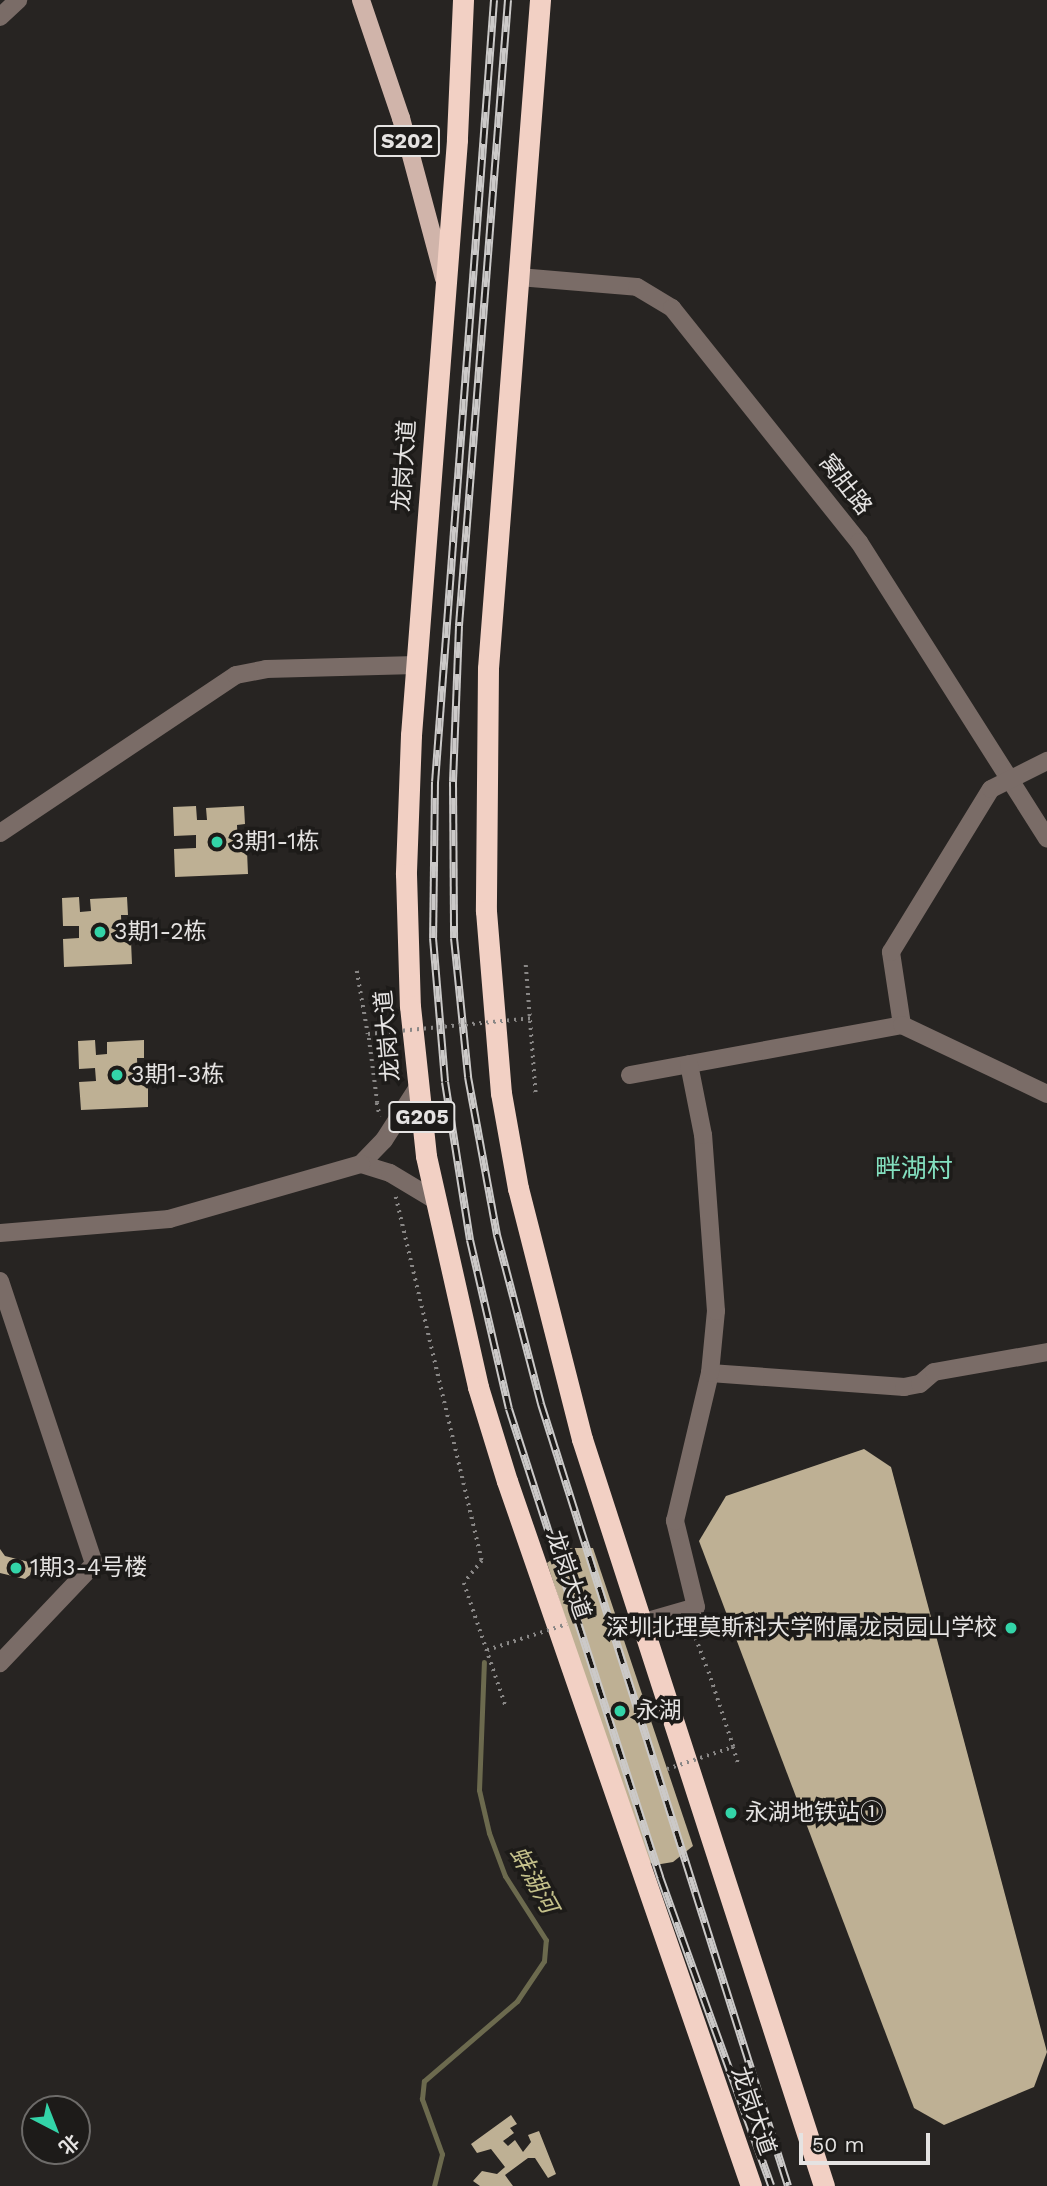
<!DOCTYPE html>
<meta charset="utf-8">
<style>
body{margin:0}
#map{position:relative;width:1047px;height:2186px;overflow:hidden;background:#272422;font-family:"Work Sans","Noto Sans SC",sans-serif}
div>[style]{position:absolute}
.stream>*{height:5px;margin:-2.5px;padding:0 2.5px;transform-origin:2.5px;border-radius:2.5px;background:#6c6a4e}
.building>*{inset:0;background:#beb094}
.path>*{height:3.5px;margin-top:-1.75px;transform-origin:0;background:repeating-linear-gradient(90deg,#898786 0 2px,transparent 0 7px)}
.minor>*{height:18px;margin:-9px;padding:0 9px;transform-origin:9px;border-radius:9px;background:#7a6c67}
.major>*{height:18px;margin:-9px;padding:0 9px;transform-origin:9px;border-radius:9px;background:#d0b4aa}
.highway>*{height:21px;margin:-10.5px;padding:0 10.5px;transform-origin:10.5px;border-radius:10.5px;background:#f2d0c4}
.rail>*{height:8px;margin-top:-4px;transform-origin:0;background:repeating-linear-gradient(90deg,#1d1b19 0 16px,#cbc9c8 0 32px);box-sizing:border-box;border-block:2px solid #cbc9c8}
.path-bridge>*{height:3.5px;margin-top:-1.75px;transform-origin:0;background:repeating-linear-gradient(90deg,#898786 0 2px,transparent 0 7px)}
.dots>*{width:19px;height:19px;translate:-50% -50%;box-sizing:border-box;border:4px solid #1d1b19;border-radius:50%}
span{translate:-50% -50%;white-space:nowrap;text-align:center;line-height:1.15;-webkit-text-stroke:7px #1d1b19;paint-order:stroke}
.shield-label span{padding:2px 5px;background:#1d1b19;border:2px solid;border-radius:5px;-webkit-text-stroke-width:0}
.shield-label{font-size:21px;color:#e5e3e2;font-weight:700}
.street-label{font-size:23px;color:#e5e3e2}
.poi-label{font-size:23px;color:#e5e3e2}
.left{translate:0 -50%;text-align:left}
.right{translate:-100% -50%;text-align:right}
.water-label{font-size:24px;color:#c5c18b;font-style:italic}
.quarter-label{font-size:26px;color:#83dfbf}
.north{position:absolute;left:21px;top:2095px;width:70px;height:70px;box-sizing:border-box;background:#1d1b19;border:2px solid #6d6b69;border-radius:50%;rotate:138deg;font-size:19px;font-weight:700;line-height:28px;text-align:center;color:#e5e3e2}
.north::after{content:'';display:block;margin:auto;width:24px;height:32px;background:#33d4a8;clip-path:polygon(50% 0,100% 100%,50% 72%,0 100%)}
.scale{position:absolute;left:799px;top:2133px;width:131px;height:32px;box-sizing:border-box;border:4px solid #e5e3e2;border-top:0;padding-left:9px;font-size:21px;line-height:24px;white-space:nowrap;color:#e5e3e2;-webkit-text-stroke:5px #1d1b19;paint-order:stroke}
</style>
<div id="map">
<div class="stream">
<i style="left:434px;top:2186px;width:33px;rotate:-76deg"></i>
<i style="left:442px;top:2154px;width:59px;rotate:-110deg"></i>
<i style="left:422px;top:2099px;width:18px;rotate:-84deg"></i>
<i style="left:424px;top:2081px;width:123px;rotate:-40.7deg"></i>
<i style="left:517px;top:2001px;width:48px;rotate:-56deg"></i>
<i style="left:544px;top:1961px;width:21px;rotate:-85deg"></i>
<i style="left:546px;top:1940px;width:76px;rotate:-122.6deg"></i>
<i style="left:505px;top:1876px;width:46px;rotate:-110.4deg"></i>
<i style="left:489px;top:1833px;width:44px;rotate:-103.1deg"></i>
<i style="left:479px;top:1790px;width:128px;rotate:-87.8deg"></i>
</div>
<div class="building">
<i style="clip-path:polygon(196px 806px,197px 820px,207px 820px,206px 808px,244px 806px,245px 824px,237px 825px,238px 851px,247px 851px,248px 874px,175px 877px,174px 849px,196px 848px,196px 835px,174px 836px,173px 807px)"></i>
<i style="clip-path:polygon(79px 897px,80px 912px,91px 911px,90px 899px,127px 897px,128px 915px,121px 915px,122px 942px,131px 941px,132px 964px,64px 967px,63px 939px,79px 938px,79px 926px,63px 926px,62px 898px)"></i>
<i style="clip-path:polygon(95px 1040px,96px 1055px,107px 1054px,107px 1042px,144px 1040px,144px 1058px,137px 1058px,138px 1085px,148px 1084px,148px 1107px,81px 1110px,79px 1082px,96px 1081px,95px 1068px,79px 1069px,78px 1041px)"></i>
<i style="clip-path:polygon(864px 1449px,891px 1467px,1047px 2052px,1034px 2087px,944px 2125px,914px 2108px,699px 1541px,726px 1496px)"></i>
<i style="clip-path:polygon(567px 1548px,593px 1548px,693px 1846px,673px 1862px,655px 1865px,647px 1861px,567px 1624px,547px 1563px)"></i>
<i style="clip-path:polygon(0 1549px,5px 1556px,33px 1563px,30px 1575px,25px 1579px,0 1573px)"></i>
<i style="clip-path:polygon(511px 2115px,517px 2124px,510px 2128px,514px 2133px,503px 2141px,508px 2146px,515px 2140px,523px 2152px,531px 2142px,528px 2135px,539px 2131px,556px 2174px,548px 2178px,535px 2158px,528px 2158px,505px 2175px,513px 2186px,480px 2186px,473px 2181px,482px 2171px,497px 2174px,505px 2167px,491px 2149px,477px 2153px,471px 2144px)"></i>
</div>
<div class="path">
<i style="left:526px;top:965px;width:131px;rotate:85.6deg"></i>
<i style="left:357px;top:971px;width:64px;rotate:80.1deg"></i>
<i style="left:377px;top:1103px;width:14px;rotate:78deg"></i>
<i style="left:396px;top:1197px;width:374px;rotate:76.7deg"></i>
<i style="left:482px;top:1561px;width:28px;rotate:129deg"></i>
<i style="left:464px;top:1583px;width:131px;rotate:71.3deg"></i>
<i style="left:691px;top:1625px;width:46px;rotate:69.6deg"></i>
<i style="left:733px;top:1747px;width:20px;rotate:72deg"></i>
</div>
<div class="minor">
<i style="left:0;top:17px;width:25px;rotate:-43deg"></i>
<i style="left:519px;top:277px;width:118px;rotate:4.8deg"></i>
<i style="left:637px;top:287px;width:41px;rotate:31deg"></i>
<i style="left:672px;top:308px;width:300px;rotate:51.4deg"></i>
<i style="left:859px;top:542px;width:351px;rotate:57.6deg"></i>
<i style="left:0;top:833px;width:284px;rotate:-33.8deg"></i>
<i style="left:236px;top:675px;width:31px;rotate:-11deg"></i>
<i style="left:266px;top:669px;width:150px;rotate:-1.5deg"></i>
<i style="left:902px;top:1025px;width:74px;rotate:-98.6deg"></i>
<i style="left:891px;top:952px;width:191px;rotate:-58.5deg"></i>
<i style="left:991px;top:789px;width:63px;rotate:-26.6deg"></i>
<i style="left:630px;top:1075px;width:277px;rotate:-10.4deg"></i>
<i style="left:902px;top:1025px;width:161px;rotate:25.4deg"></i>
<i style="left:418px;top:1087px;width:63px;rotate:122.7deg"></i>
<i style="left:384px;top:1140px;width:33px;rotate:134deg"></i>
<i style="left:361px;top:1164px;width:30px;rotate:17deg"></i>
<i style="left:390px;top:1173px;width:52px;rotate:31deg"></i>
<i style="left:0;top:1233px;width:170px;rotate:-4.7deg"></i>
<i style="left:169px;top:1219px;width:200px;rotate:-16deg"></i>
<i style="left:0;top:1281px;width:298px;rotate:71.6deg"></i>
<i style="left:94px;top:1564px;width:137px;rotate:133.5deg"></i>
<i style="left:710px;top:1373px;width:195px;rotate:4.1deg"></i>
<i style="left:904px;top:1387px;width:16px;rotate:-11deg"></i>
<i style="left:920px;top:1384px;width:18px;rotate:-41deg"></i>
<i style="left:934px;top:1372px;width:115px;rotate:-10deg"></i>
<i style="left:641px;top:1623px;width:57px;rotate:-16.2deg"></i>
<i style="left:696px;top:1607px;width:89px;rotate:-103.7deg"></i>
<i style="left:675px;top:1521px;width:152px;rotate:-76.7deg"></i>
<i style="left:710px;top:1373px;width:62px;rotate:-84.5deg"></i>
<i style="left:716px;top:1311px;width:176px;rotate:-94.2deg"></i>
<i style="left:703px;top:1135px;width:72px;rotate:-101.2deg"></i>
</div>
<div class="major">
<i style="left:361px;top:0;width:125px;rotate:71.3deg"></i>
<i style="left:401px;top:118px;width:166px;rotate:75deg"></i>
</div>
<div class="highway">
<i style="left:463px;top:0;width:140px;rotate:92.5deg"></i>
<i style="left:457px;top:140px;width:597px;rotate:94.42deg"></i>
<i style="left:411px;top:735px;width:139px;rotate:92.1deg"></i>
<i style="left:406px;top:874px;width:132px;rotate:88.3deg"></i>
<i style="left:410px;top:1006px;width:151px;rotate:83.9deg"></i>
<i style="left:426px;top:1156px;width:237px;rotate:77.3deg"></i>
<i style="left:478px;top:1387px;width:98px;rotate:72.9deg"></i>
<i style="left:507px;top:1481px;width:746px;rotate:70.91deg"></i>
<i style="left:540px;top:0;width:670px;rotate:94.45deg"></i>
<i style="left:488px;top:668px;width:243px;rotate:90.5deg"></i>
<i style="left:486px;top:911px;width:183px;rotate:85.3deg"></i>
<i style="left:501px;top:1093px;width:97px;rotate:79.9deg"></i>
<i style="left:518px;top:1188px;width:259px;rotate:75.7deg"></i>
<i style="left:582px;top:1439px;width:785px;rotate:72.05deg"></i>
</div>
<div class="rail">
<i style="left:494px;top:0;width:784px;rotate:94.31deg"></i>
<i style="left:435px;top:782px;width:156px;rotate:90.7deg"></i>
<i style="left:433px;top:938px;width:144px;rotate:85.2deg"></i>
<i style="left:445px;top:1082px;width:160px;rotate:81deg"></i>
<i style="left:470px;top:1240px;width:173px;rotate:77deg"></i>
<i style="left:509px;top:1409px;width:492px;rotate:72.1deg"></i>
<i style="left:660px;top:1877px;width:328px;rotate:70.2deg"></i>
<i style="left:508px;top:0;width:628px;rotate:94.48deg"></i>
<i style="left:459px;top:626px;width:156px;rotate:92.2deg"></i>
<i style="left:453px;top:782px;width:156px;rotate:89.6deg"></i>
<i style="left:454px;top:938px;width:140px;rotate:84.2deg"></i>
<i style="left:468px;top:1077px;width:161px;rotate:79.6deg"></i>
<i style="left:497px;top:1235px;width:175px;rotate:75.4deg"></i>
<i style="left:541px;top:1404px;width:820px;rotate:72.47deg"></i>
</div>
<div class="path-bridge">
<i style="left:377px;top:1103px;width:70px;rotate:-97.4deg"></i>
<i style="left:368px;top:1034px;width:166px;rotate:-5.5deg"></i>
<i style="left:487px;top:1650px;width:84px;rotate:-18deg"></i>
<i style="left:667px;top:1769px;width:70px;rotate:-18.4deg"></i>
<i style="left:733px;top:1747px;width:83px;rotate:-108.2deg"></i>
</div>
<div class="dots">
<i style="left:217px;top:842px;background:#33d4a8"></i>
<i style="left:100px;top:932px;background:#33d4a8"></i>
<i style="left:117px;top:1075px;background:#33d4a8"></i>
<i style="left:16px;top:1568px;background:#33d4a8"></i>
<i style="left:1011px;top:1628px;background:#33d4a8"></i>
<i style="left:620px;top:1711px;background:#33d4a8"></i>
<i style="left:731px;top:1813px;background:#33d4a8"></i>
</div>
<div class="shield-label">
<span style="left:407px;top:141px">S202</span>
<span style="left:422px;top:1117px">G205</span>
</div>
<div class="street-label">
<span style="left:405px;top:466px;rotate:-86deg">龙岗大道</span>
<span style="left:845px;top:485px;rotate:52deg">窝肚路</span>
<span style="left:388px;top:1036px;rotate:-95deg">龙岗大道</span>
<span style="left:568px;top:1575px;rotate:71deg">龙岗大道</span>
<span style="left:753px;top:2111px;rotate:71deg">龙岗大道</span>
</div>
<div class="poi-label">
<span class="left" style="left:231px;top:842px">3期1-1栋</span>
<span class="left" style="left:114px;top:932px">3期1-2栋</span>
<span class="left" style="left:131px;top:1075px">3期1-3栋</span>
<span class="left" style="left:30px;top:1568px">1期3-4号楼</span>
<span class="right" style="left:997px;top:1628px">深圳北理莫斯科大学附属龙岗园山学校</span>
<span class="left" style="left:636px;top:1711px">永湖</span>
<span class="left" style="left:745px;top:1813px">永湖地铁站①</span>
</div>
<div class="water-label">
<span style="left:533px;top:1880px;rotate:61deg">蚌湖河</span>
</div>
<div class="quarter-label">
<span style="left:914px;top:1169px">畔湖村</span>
</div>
<div class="north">北</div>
<div class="scale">50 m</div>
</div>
